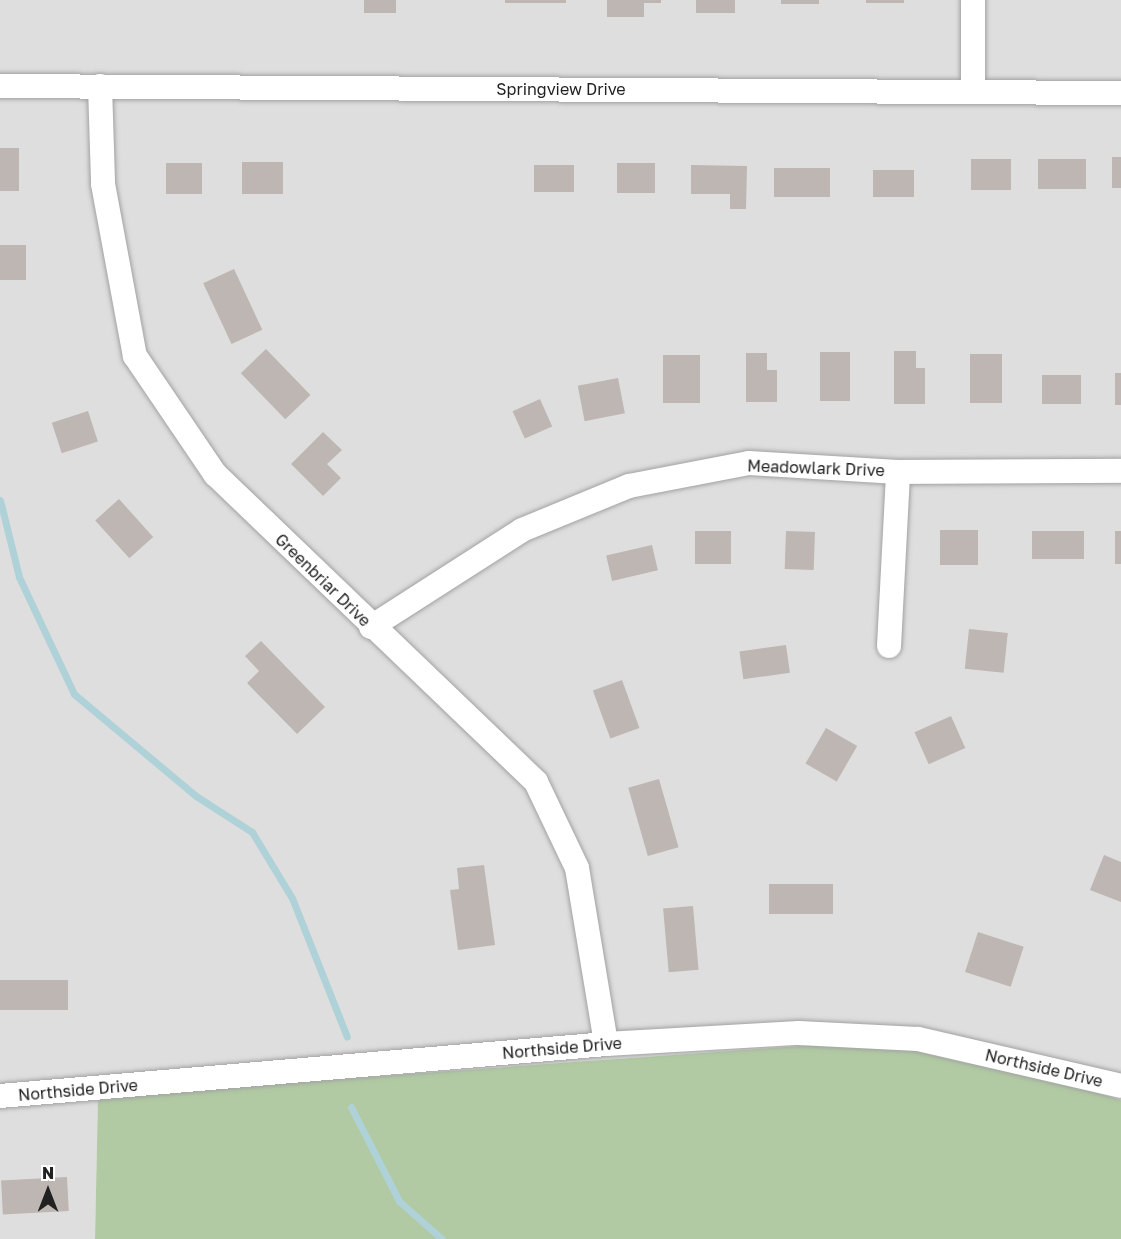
<!DOCTYPE html>
<style>
body{margin:0}
#map{position:relative;width:1121px;height:1239px;overflow:hidden;background:#f0ede9;font-family:"Golos Text",sans-serif}
div>[style]{position:absolute}
.residential>*{inset:0;background:#dfdede}
.forest>*{inset:0;background:#b1caa3}
.stream>*{height:7px;margin:-3.5px;padding:0 3.5px;transform-origin:3.5px;border-radius:3.5px;background:#afd1d8}
.building>*{inset:0;background:#bdb6b2;transform-origin:0 0}
.roads{filter:drop-shadow(0 0 2px #a2a2a2) drop-shadow(0 0 2px #a2a2a2)}
.minor>*{height:24px;margin:-12px;padding:0 12px;transform-origin:12px;border-radius:12px;background:#fff}
span{translate:-50% -50%;white-space:nowrap;text-align:center;line-height:1.15;-webkit-text-stroke:4.5px #fff;paint-order:stroke}
.street-label{font-size:16px;color:#212121}
.north{position:absolute;left:18px;top:1161px;width:60px;height:60px;-webkit-text-stroke:4px #fff;paint-order:stroke;rotate:0deg;font-size:16px;font-weight:700;line-height:24px;text-align:center;color:#212121}
.north::after{content:'';display:block;margin:auto;width:21px;height:27px;background:#212121;clip-path:polygon(50% 0,100% 100%,50% 72%,0 100%)}
</style>
<div id="map">
<div class="residential">
<i style="clip-path:polygon(0 0,1121px 0,1121px 1100px,911px 1038px,98px 1096px,95px 1239px,0 1239px)"></i>
</div>
<div class="forest">
<i style="clip-path:polygon(912px 1038px,1121px 1100px,1121px 1239px,95px 1239px,98px 1096px)"></i>
</div>
<div class="stream">
<i style="left:0;top:500px;width:79px;rotate:76.1deg"></i>
<i style="left:19px;top:577px;width:129px;rotate:64.8deg"></i>
<i style="left:74px;top:694px;width:159px;rotate:39.9deg"></i>
<i style="left:196px;top:796px;width:67px;rotate:32.7deg"></i>
<i style="left:252px;top:832px;width:77px;rotate:58.8deg"></i>
<i style="left:292px;top:898px;width:149px;rotate:68.4deg"></i>
<i style="left:351px;top:1107px;width:106px;rotate:62.9deg"></i>
<i style="left:399px;top:1201px;width:57px;rotate:41.5deg"></i>
</div>
<div class="building">
<i style="left:364px;top:0;width:32px;height:13px"></i>
<i style="left:505px;top:0;width:61px;height:3px"></i>
<i style="clip-path:polygon(607px 0,661px 0,661px 3px,644px 3px,644px 17px,607px 17px)"></i>
<i style="left:696px;top:0;width:39px;height:13px"></i>
<i style="left:781px;top:0;width:38px;height:4px"></i>
<i style="left:866px;top:0;width:38px;height:3px"></i>
<i style="left:0;top:148px;width:19px;height:43px"></i>
<i style="left:1112px;top:157px;width:9px;height:31px"></i>
<i style="left:971px;top:159px;width:40px;height:31px"></i>
<i style="left:1038px;top:159px;width:48px;height:30px"></i>
<i style="left:242px;top:162px;width:41px;height:32px"></i>
<i style="left:166px;top:163px;width:36px;height:31px"></i>
<i style="left:617px;top:163px;width:38px;height:30px"></i>
<i style="left:534px;top:165px;width:40px;height:27px"></i>
<i style="clip-path:polygon(691px 165px,747px 166px,746px 209px,730px 209px,730px 194px,691px 194px)"></i>
<i style="left:774px;top:168px;width:56px;height:29px"></i>
<i style="left:873px;top:170px;width:41px;height:27px"></i>
<i style="left:0;top:245px;width:26px;height:35px"></i>
<i style="left:234px;top:269px;width:67px;height:34px;rotate:65deg"></i>
<i style="left:266px;top:349px;width:64px;height:35px;rotate:46deg"></i>
<i style="clip-path:polygon(894px 351px,916px 351px,916px 368px,925px 368px,925px 404px,894px 404px)"></i>
<i style="left:820px;top:352px;width:30px;height:49px"></i>
<i style="clip-path:polygon(746px 353px,767px 353px,767px 370px,777px 370px,777px 402px,746px 402px)"></i>
<i style="left:970px;top:354px;width:32px;height:49px"></i>
<i style="left:663px;top:355px;width:37px;height:48px"></i>
<i style="left:1115px;top:373px;width:6px;height:32px"></i>
<i style="left:1042px;top:375px;width:39px;height:29px"></i>
<i style="left:618px;top:378px;width:36px;height:41px;rotate:79deg"></i>
<i style="left:540px;top:399px;width:30px;height:30px;rotate:66deg"></i>
<i style="left:88px;top:411px;width:32px;height:38px;rotate:72deg"></i>
<i style="clip-path:polygon(323px 432px,342px 450px,327px 464px,341px 478px,323px 496px,291px 464px)"></i>
<i style="left:119px;top:499px;width:51px;height:32px;rotate:48deg"></i>
<i style="left:940px;top:530px;width:38px;height:35px"></i>
<i style="left:695px;top:531px;width:36px;height:33px"></i>
<i style="left:786px;top:531px;width:29px;height:38px;rotate:2deg"></i>
<i style="left:1032px;top:531px;width:52px;height:28px"></i>
<i style="left:1115px;top:531px;width:6px;height:33px"></i>
<i style="left:652px;top:545px;width:26px;height:47px;rotate:77deg"></i>
<i style="left:969px;top:629px;width:39px;height:40px;rotate:6deg"></i>
<i style="clip-path:polygon(261px 641px,325px 707px,297px 734px,247px 683px,259px 671px,245px 656px)"></i>
<i style="left:786px;top:645px;width:28px;height:47px;rotate:82deg"></i>
<i style="left:622px;top:680px;width:51px;height:31px;rotate:70deg"></i>
<i style="left:951px;top:716px;width:35px;height:40px;rotate:66deg"></i>
<i style="left:826px;top:728px;width:36px;height:41px;rotate:30deg"></i>
<i style="left:659px;top:779px;width:71px;height:32px;rotate:74deg"></i>
<i style="clip-path:polygon(1104px 855px,1121px 862px,1121px 902px,1090px 890px)"></i>
<i style="clip-path:polygon(484px 865px,495px 945px,458px 950px,450px 890px,459px 889px,457px 868px)"></i>
<i style="left:769px;top:884px;width:64px;height:30px"></i>
<i style="left:693px;top:906px;width:64px;height:30px;rotate:85deg"></i>
<i style="left:978px;top:932px;width:48px;height:42px;rotate:18deg"></i>
<i style="left:0;top:980px;width:68px;height:30px"></i>
<i style="left:67px;top:1177px;width:34px;height:66px;rotate:87deg"></i>
</div>
<div class="roads">
<div class="minor">
<i style="left:973px;top:0;width:91px;rotate:90deg"></i>
<i style="left:0;top:86px;width:1121px;rotate:0.36deg"></i>
<i style="left:100px;top:86px;width:98px;rotate:88.2deg"></i>
<i style="left:103px;top:184px;width:175px;rotate:79.5deg"></i>
<i style="left:135px;top:356px;width:143px;rotate:55.9deg"></i>
<i style="left:215px;top:474px;width:445px;rotate:43.8deg"></i>
<i style="left:536px;top:782px;width:95px;rotate:64.5deg"></i>
<i style="left:577px;top:868px;width:178px;rotate:80.6deg"></i>
<i style="left:371px;top:627px;width:179px;rotate:-32.7deg"></i>
<i style="left:522px;top:530px;width:116px;rotate:-22.4deg"></i>
<i style="left:629px;top:486px;width:122px;rotate:-10.9deg"></i>
<i style="left:749px;top:463px;width:149px;rotate:3.5deg"></i>
<i style="left:898px;top:472px;width:223px;rotate:-0.3deg"></i>
<i style="left:889px;top:646px;width:174px;rotate:-87deg"></i>
<i style="left:0;top:1096px;width:608px;rotate:-4.9deg"></i>
<i style="left:606px;top:1044px;width:193px;rotate:-3.3deg"></i>
<i style="left:799px;top:1033px;width:119px;rotate:2.9deg"></i>
<i style="left:918px;top:1039px;width:208px;rotate:13deg"></i>
</div>
</div>
<div class="street-label">
<span style="left:561px;top:89px">Springview Drive</span>
<span style="left:816px;top:468px;rotate:2deg">Meadowlark Drive</span>
<span style="left:323px;top:580px;rotate:44deg">Greenbriar Drive</span>
<span style="left:562px;top:1048px;rotate:-5deg">Northside Drive</span>
<span style="left:1044px;top:1068px;rotate:13deg">Northside Drive</span>
<span style="left:78px;top:1090px;rotate:-5deg">Northside Drive</span>
</div>
<div class="north">N</div>
</div>
